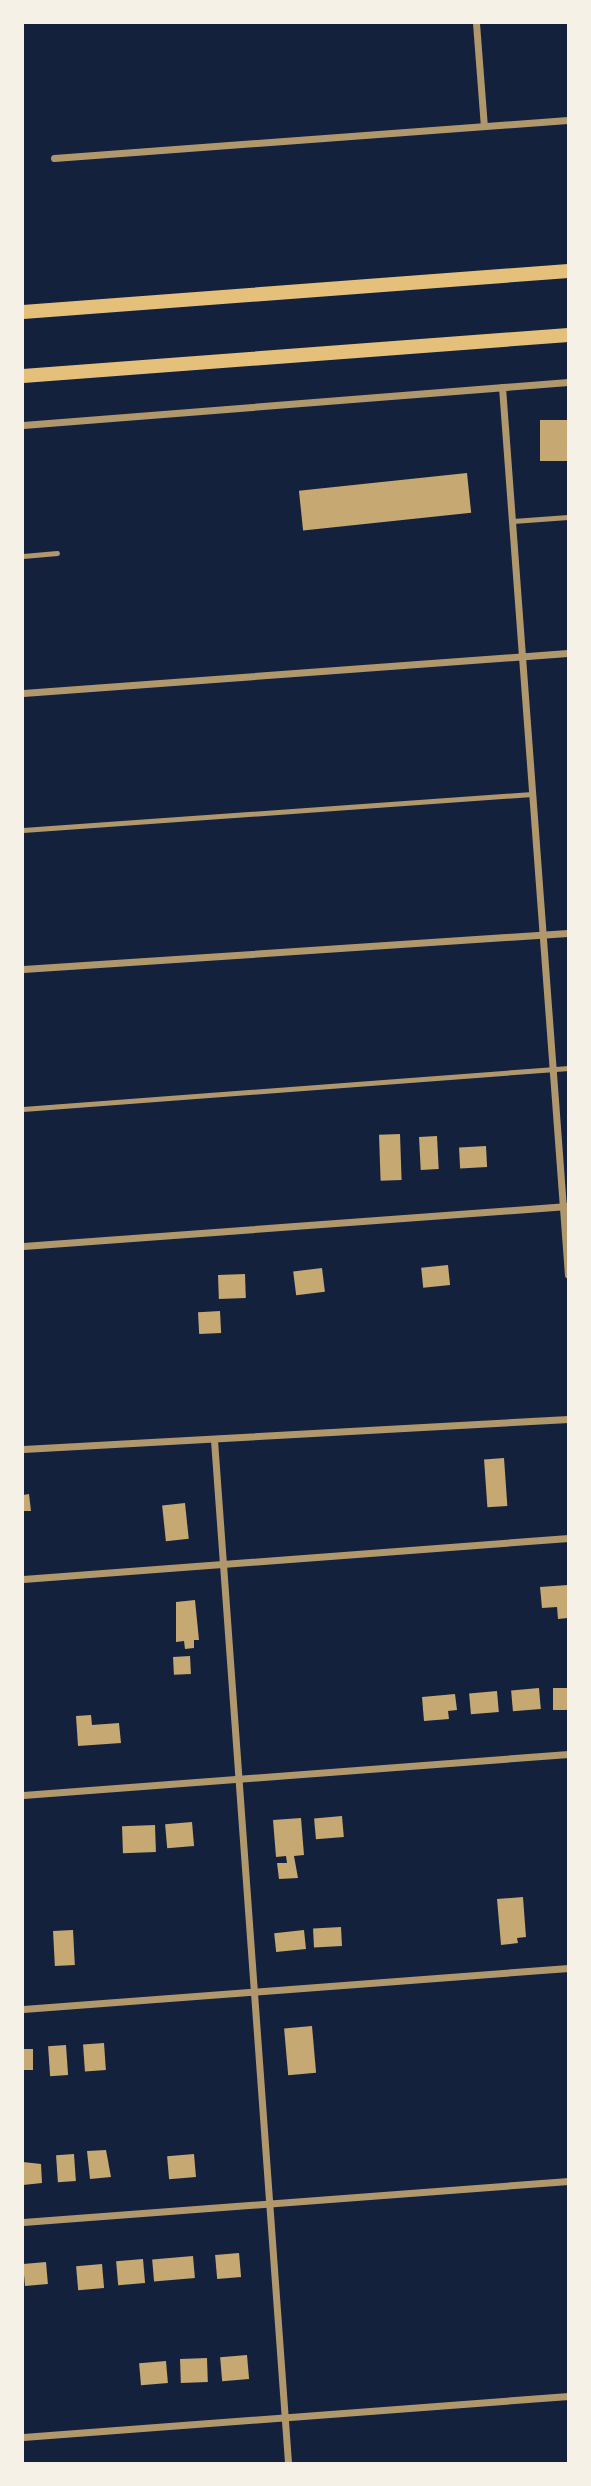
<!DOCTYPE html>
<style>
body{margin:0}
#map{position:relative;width:591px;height:2486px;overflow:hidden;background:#14213d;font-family:Bitter,serif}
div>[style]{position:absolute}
.building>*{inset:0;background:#c6a872;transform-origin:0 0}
.service>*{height:4.5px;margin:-2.25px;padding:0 2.25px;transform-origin:2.25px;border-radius:2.25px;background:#b1986c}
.minor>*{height:7px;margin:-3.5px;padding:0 3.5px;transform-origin:3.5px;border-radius:3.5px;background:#b1986c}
.trunk>*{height:14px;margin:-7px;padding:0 7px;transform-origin:7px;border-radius:7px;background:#e5c07b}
span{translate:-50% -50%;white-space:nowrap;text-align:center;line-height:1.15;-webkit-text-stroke:7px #f6f1e7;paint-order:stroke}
.frame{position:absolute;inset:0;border:24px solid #f6f1e7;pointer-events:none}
</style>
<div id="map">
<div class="building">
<i style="left:568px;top:420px;width:41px;height:28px;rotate:90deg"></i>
<i style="left:467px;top:473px;width:40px;height:169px;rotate:84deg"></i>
<i style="left:400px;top:1134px;width:46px;height:21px;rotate:88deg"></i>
<i style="left:437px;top:1136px;width:33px;height:18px;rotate:87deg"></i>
<i style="left:486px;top:1146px;width:21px;height:27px;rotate:87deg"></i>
<i style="left:448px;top:1265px;width:20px;height:27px;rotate:84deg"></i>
<i style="left:322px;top:1268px;width:24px;height:29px;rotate:83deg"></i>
<i style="left:245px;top:1274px;width:24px;height:27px;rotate:88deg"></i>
<i style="left:220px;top:1311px;width:22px;height:22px;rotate:87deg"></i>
<i style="left:504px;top:1458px;width:48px;height:20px;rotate:86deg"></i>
<i style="clip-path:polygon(29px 1494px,31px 1511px,23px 1511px,23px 1495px)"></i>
<i style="left:185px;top:1503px;width:36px;height:23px;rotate:84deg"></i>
<i style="clip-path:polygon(568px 1585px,568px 1618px,558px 1619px,557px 1607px,542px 1608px,540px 1587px)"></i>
<i style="clip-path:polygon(195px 1600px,199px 1640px,194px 1640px,194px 1648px,185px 1649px,184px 1641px,176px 1642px,176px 1602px)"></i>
<i style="left:190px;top:1656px;width:18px;height:17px;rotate:87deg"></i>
<i style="left:539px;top:1688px;width:21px;height:28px;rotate:85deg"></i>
<i style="left:568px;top:1688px;width:22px;height:15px;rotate:90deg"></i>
<i style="left:497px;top:1691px;width:21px;height:28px;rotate:85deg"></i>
<i style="clip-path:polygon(455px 1694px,457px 1710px,448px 1711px,449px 1719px,424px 1721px,422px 1697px)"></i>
<i style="clip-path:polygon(91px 1715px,92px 1725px,119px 1723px,121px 1743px,78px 1746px,76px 1716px)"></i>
<i style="left:342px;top:1816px;width:21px;height:28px;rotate:85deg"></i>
<i style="clip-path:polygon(301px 1818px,304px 1855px,294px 1856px,298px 1878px,279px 1879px,277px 1863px,287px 1863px,286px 1856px,276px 1857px,273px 1820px)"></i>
<i style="left:192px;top:1822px;width:24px;height:27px;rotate:85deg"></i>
<i style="left:155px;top:1825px;width:27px;height:33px;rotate:88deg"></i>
<i style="clip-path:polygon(523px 1897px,526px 1937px,517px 1938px,518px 1943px,501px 1945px,497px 1899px)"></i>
<i style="left:341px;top:1927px;width:19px;height:28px;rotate:87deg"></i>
<i style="left:73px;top:1930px;width:35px;height:20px;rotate:87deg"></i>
<i style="left:304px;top:1930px;width:19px;height:30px;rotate:84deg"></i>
<i style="left:312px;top:2026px;width:47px;height:28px;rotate:85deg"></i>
<i style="left:104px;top:2043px;width:27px;height:21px;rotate:86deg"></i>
<i style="left:66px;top:2045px;width:30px;height:18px;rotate:86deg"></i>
<i style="left:23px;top:2049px;width:10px;height:21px"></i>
<i style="clip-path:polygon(106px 2150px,111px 2177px,90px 2179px,87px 2151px)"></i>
<i style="left:74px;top:2154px;width:27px;height:18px;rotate:86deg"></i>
<i style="left:194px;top:2154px;width:23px;height:27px;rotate:85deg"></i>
<i style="clip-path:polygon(23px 2162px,41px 2164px,42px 2183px,23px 2185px)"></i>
<i style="left:239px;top:2253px;width:24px;height:24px;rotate:85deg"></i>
<i style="left:193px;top:2256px;width:22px;height:41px;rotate:85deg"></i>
<i style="left:143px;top:2259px;width:24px;height:27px;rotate:85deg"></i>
<i style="left:46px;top:2262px;width:22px;height:23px;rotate:85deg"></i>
<i style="left:102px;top:2264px;width:24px;height:26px;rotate:85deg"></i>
<i style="left:247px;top:2355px;width:24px;height:27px;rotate:85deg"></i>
<i style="left:207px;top:2358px;width:24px;height:27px;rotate:88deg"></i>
<i style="left:166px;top:2361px;width:22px;height:27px;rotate:85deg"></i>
</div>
<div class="service">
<i style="left:513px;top:521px;width:55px;rotate:-4.2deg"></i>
<i style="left:23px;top:556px;width:34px;rotate:-5deg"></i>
<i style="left:23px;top:830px;width:510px;rotate:-4.05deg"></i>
<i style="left:23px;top:1109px;width:547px;rotate:-4.3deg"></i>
</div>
<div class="minor">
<i style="left:476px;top:23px;width:103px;rotate:85.6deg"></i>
<i style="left:54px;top:158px;width:515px;rotate:-4.23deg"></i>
<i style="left:502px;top:387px;width:890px;rotate:85.75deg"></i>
<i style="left:23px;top:425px;width:547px;rotate:-4.51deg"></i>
<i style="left:23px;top:693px;width:546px;rotate:-4.2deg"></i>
<i style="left:23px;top:969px;width:546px;rotate:-3.78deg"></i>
<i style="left:23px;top:1246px;width:546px;rotate:-4.2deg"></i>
<i style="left:214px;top:1440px;width:1026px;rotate:85.86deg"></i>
<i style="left:23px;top:1449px;width:546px;rotate:-3.15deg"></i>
<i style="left:23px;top:1579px;width:547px;rotate:-4.3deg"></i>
<i style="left:23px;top:1795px;width:547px;rotate:-4.3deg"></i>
<i style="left:23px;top:2009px;width:547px;rotate:-4.3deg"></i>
<i style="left:23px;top:2222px;width:547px;rotate:-4.3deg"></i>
<i style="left:23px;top:2437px;width:547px;rotate:-4.3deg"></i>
</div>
<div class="trunk">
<i style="left:23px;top:312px;width:547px;rotate:-4.3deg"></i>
<i style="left:23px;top:376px;width:547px;rotate:-4.3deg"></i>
</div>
<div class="frame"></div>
</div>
